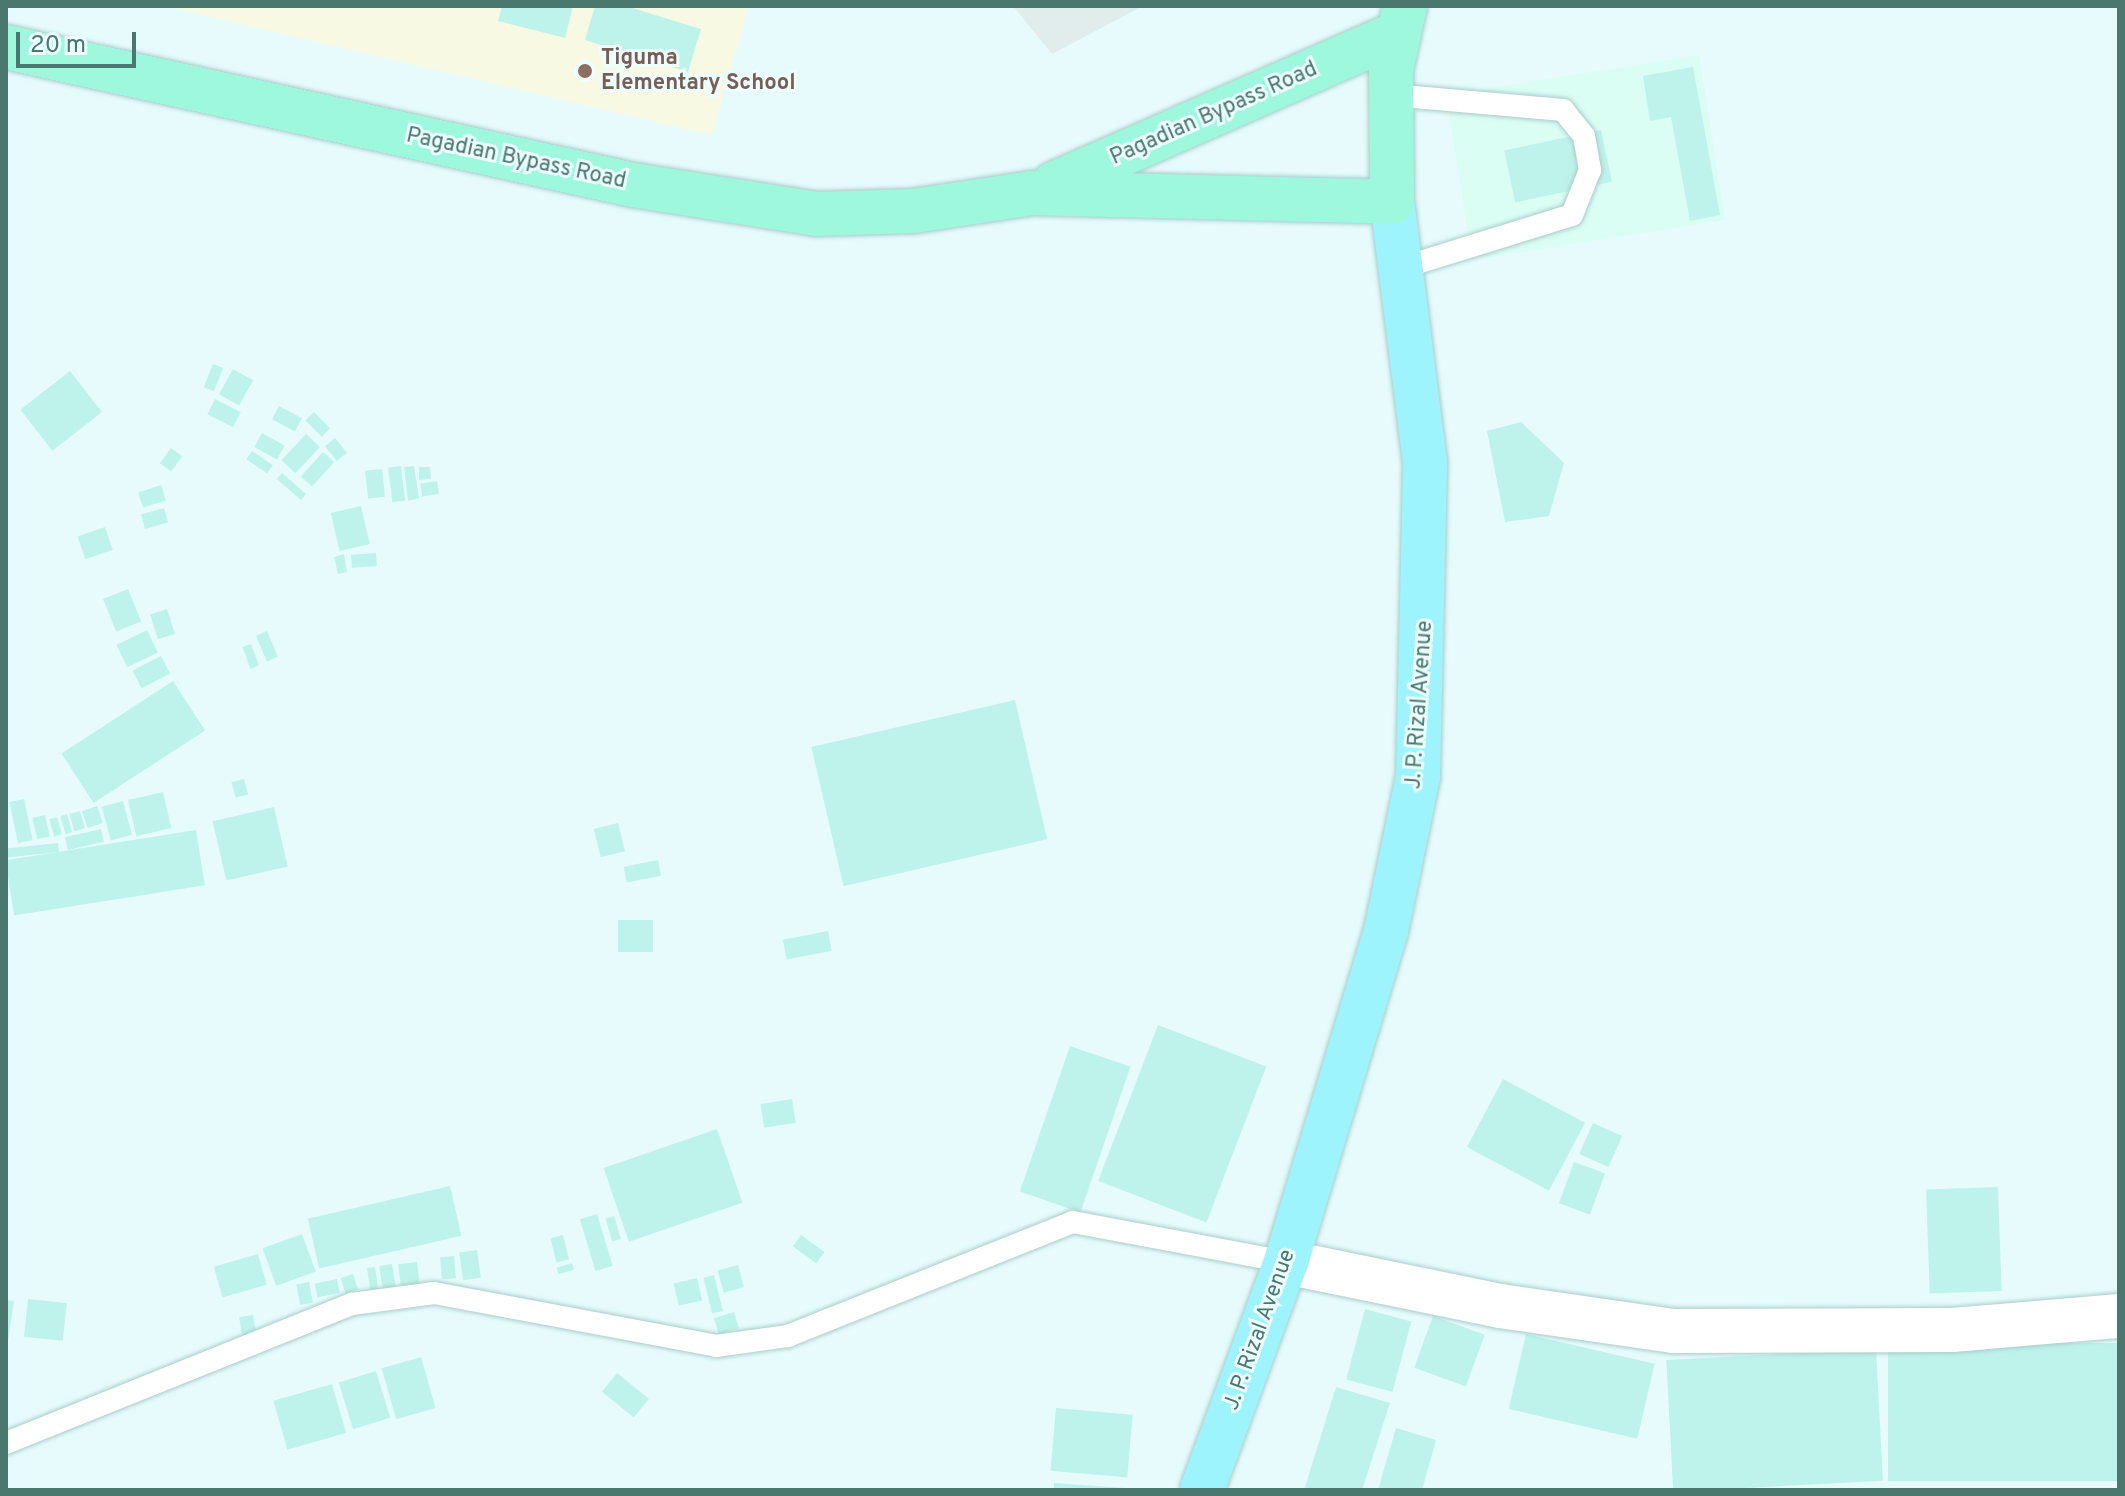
<!DOCTYPE html>
<style>
body{margin:0}
#map{position:relative;width:2125px;height:1496px;overflow:hidden;background:#e7fbfd;font-family:Overpass,sans-serif}
div>[style]{position:absolute}
.commercial>*{inset:0;background:#dafdf4;transform-origin:0 0}
.industrial>*{inset:0;background:#e0edec}
.education>*{inset:0;background:#f7f9e3}
.building>*{inset:0;background:#bef3eb;transform-origin:0 0}
.roads{filter:drop-shadow(0 0 2px #a9cdc9) drop-shadow(0 0 2px #a9cdc9)}
.lane>*{height:22px;margin:-11px;padding:0 11px;transform-origin:11px;border-radius:11px;background:#fff}
.street>*{height:44px;margin:-22px;padding:0 22px;transform-origin:22px;border-radius:22px;background:#fff}
.primary>*{height:44px;margin:-22px;padding:0 22px;transform-origin:22px;border-radius:22px;background:#9ef4fc}
.highway>*{height:44px;margin:-22px;padding:0 22px;transform-origin:22px;border-radius:22px;background:#9df8de}
.dots>*{width:22px;height:22px;translate:-50% -50%;box-sizing:border-box;border:4px solid #edfeff;border-radius:50%}
span{translate:-50% -50%;white-space:nowrap;text-align:center;line-height:1.15;-webkit-text-stroke:6px #edfeff;paint-order:stroke}
.education-label{font-size:22px;color:#785e54;font-weight:700}
.left{translate:0 -50%;text-align:left}
.street-label{font-size:22px;color:#4a776e}
.frame{position:absolute;inset:0;border:8px solid #4a776e;pointer-events:none}
.scale{position:absolute;left:16px;top:32px;width:120px;height:36px;box-sizing:border-box;border:4px solid #4a776e;border-top:0;padding-left:10px;font-size:24px;line-height:28px;white-space:nowrap;color:#4a776e;-webkit-text-stroke:6px #edfeff;paint-order:stroke}
</style>
<div id="map">
<div class="commercial">
<i style="left:1699px;top:55px;width:167px;height:256px;rotate:81deg"></i>
</div>
<div class="industrial">
<i style="clip-path:polygon(1013px 6px,1143px 6px,1052px 54px)"></i>
</div>
<div class="education">
<i style="clip-path:polygon(165px 6px,749px 6px,712px 135px)"></i>
</div>
<div class="building">
<i style="clip-path:polygon(502px 6px,573px 6px,565px 38px,498px 21px)"></i>
<i style="clip-path:polygon(595px 6px,626px 6px,701px 29px,688px 72px,585px 40px)"></i>
<i style="clip-path:polygon(1693px 67px,1720px 215px,1690px 221px,1671px 117px,1650px 121px,1643px 76px)"></i>
<i style="left:1601px;top:130px;width:53px;height:99px;rotate:78deg"></i>
<i style="left:213px;top:364px;width:11px;height:25px;rotate:22deg"></i>
<i style="left:233px;top:369px;width:23px;height:29px;rotate:29deg"></i>
<i style="left:70px;top:371px;width:52px;height:63px;rotate:52deg"></i>
<i style="left:215px;top:399px;width:29px;height:17px;rotate:27deg"></i>
<i style="left:279px;top:406px;width:26px;height:15px;rotate:28deg"></i>
<i style="left:314px;top:412px;width:23px;height:12px;rotate:45deg"></i>
<i style="clip-path:polygon(1521px 422px,1564px 463px,1549px 516px,1505px 522px,1487px 431px)"></i>
<i style="left:262px;top:433px;width:26px;height:16px;rotate:29deg"></i>
<i style="left:306px;top:434px;width:19px;height:36px;rotate:43deg"></i>
<i style="left:335px;top:438px;width:19px;height:13px;rotate:51deg"></i>
<i style="left:171px;top:448px;width:14px;height:19px;rotate:36deg"></i>
<i style="left:252px;top:451px;width:25px;height:10px;rotate:34deg"></i>
<i style="left:323px;top:452px;width:15px;height:33px;rotate:42deg"></i>
<i style="left:401px;top:466px;width:35px;height:13px;rotate:83deg"></i>
<i style="clip-path:polygon(414px 466px,419px 498px,408px 501px,404px 467px)"></i>
<i style="clip-path:polygon(419px 467px,430px 467px,431px 479px,419px 480px)"></i>
<i style="left:382px;top:469px;width:28px;height:17px;rotate:84deg"></i>
<i style="left:282px;top:473px;width:32px;height:8px;rotate:41deg"></i>
<i style="left:437px;top:481px;width:13px;height:17px;rotate:81deg"></i>
<i style="left:161px;top:485px;width:16px;height:24px;rotate:72deg"></i>
<i style="left:361px;top:506px;width:39px;height:31px;rotate:77deg"></i>
<i style="left:164px;top:508px;width:15px;height:24px;rotate:74deg"></i>
<i style="left:105px;top:527px;width:24px;height:29px;rotate:71deg"></i>
<i style="left:376px;top:553px;width:13px;height:25px;rotate:86deg"></i>
<i style="clip-path:polygon(344px 554px,347px 572px,338px 574px,334px 557px)"></i>
<i style="left:128px;top:589px;width:35px;height:27px;rotate:68deg"></i>
<i style="left:167px;top:609px;width:26px;height:18px;rotate:72deg"></i>
<i style="left:147px;top:630px;width:25px;height:34px;rotate:64deg"></i>
<i style="left:267px;top:631px;width:28px;height:12px;rotate:67deg"></i>
<i style="left:251px;top:644px;width:23px;height:9px;rotate:70deg"></i>
<i style="left:161px;top:656px;width:20px;height:32px;rotate:63deg"></i>
<i style="left:173px;top:681px;width:59px;height:133px;rotate:57deg"></i>
<i style="left:1015px;top:700px;width:143px;height:209px;rotate:77deg"></i>
<i style="left:244px;top:779px;width:16px;height:13px;rotate:75deg"></i>
<i style="left:163px;top:792px;width:37px;height:36px;rotate:77deg"></i>
<i style="left:24px;top:799px;width:42px;height:15px;rotate:78deg"></i>
<i style="left:123px;top:801px;width:35px;height:22px;rotate:75deg"></i>
<i style="left:97px;top:806px;width:18px;height:16px;rotate:71deg"></i>
<i style="left:274px;top:807px;width:61px;height:63px;rotate:77deg"></i>
<i style="left:80px;top:811px;width:18px;height:11px;rotate:74deg"></i>
<i style="left:67px;top:814px;width:19px;height:7px;rotate:74deg"></i>
<i style="left:45px;top:815px;width:22px;height:13px;rotate:77deg"></i>
<i style="left:57px;top:817px;width:18px;height:8px;rotate:74deg"></i>
<i style="left:618px;top:823px;width:29px;height:25px;rotate:76deg"></i>
<i style="left:101px;top:829px;width:13px;height:37px;rotate:77deg"></i>
<i style="left:196px;top:830px;width:56px;height:193px;rotate:81deg"></i>
<i style="left:58px;top:843px;width:9px;height:52px;rotate:84deg"></i>
<i style="left:658px;top:860px;width:16px;height:35px;rotate:79deg"></i>
<i style="left:618px;top:920px;width:35px;height:32px"></i>
<i style="left:828px;top:931px;width:20px;height:46px;rotate:79deg"></i>
<i style="left:1158px;top:1025px;width:116px;height:167px;rotate:21deg"></i>
<i style="left:1070px;top:1046px;width:64px;height:154px;rotate:19deg"></i>
<i style="left:1503px;top:1079px;width:93px;height:77px;rotate:28deg"></i>
<i style="left:792px;top:1099px;width:24px;height:32px;rotate:81deg"></i>
<i style="left:1593px;top:1123px;width:32px;height:34px;rotate:24deg"></i>
<i style="left:717px;top:1129px;width:78px;height:120px;rotate:71deg"></i>
<i style="left:1574px;top:1162px;width:33px;height:44px;rotate:20deg"></i>
<i style="left:450px;top:1186px;width:51px;height:146px;rotate:77deg"></i>
<i style="left:1998px;top:1187px;width:104px;height:72px;rotate:88deg"></i>
<i style="left:597px;top:1214px;width:54px;height:18px;rotate:73deg"></i>
<i style="left:614px;top:1216px;width:24px;height:9px;rotate:73deg"></i>
<i style="left:302px;top:1234px;width:40px;height:42px;rotate:70deg"></i>
<i style="left:563px;top:1235px;width:25px;height:13px;rotate:76deg"></i>
<i style="left:801px;top:1235px;width:29px;height:14px;rotate:36deg"></i>
<i style="left:477px;top:1250px;width:28px;height:18px;rotate:82deg"></i>
<i style="left:258px;top:1254px;width:32px;height:46px;rotate:74deg"></i>
<i style="left:454px;top:1256px;width:22px;height:14px;rotate:85deg"></i>
<i style="left:417px;top:1262px;width:24px;height:19px;rotate:83deg"></i>
<i style="left:572px;top:1263px;width:7px;height:16px;rotate:74deg"></i>
<i style="left:392px;top:1264px;width:24px;height:13px;rotate:81deg"></i>
<i style="left:738px;top:1265px;width:23px;height:21px;rotate:75deg"></i>
<i style="left:375px;top:1267px;width:22px;height:8px;rotate:82deg"></i>
<i style="left:353px;top:1274px;width:16px;height:13px;rotate:72deg"></i>
<i style="left:714px;top:1275px;width:37px;height:11px;rotate:76deg"></i>
<i style="left:697px;top:1278px;width:23px;height:24px;rotate:77deg"></i>
<i style="left:337px;top:1279px;width:14px;height:23px;rotate:78deg"></i>
<i style="left:309px;top:1282px;width:21px;height:13px;rotate:79deg"></i>
<i style="left:28px;top:1299px;width:39px;height:38px;rotate:6deg"></i>
<i style="clip-path:polygon(6px 1300px,14px 1301px,8px 1341px,6px 1341px)"></i>
<i style="left:1365px;top:1309px;width:48px;height:73px;rotate:15deg"></i>
<i style="left:734px;top:1312px;width:17px;height:21px;rotate:73deg"></i>
<i style="left:253px;top:1315px;width:20px;height:14px;rotate:81deg"></i>
<i style="left:1433px;top:1316px;width:55px;height:55px;rotate:20deg"></i>
<i style="left:1526px;top:1334px;width:132px;height:77px;rotate:13deg"></i>
<i style="left:2119px;top:1343px;width:138px;height:231px;rotate:90deg"></i>
<i style="left:1876px;top:1349px;width:132px;height:210px;rotate:87deg"></i>
<i style="left:421px;top:1357px;width:53px;height:41px;rotate:74deg"></i>
<i style="left:376px;top:1371px;width:49px;height:39px;rotate:73deg"></i>
<i style="left:617px;top:1373px;width:41px;height:24px;rotate:39deg"></i>
<i style="left:332px;top:1384px;width:51px;height:61px;rotate:74deg"></i>
<i style="clip-path:polygon(1336px 1387px,1390px 1403px,1362px 1490px,1304px 1490px)"></i>
<i style="left:1056px;top:1408px;width:77px;height:63px;rotate:5deg"></i>
<i style="clip-path:polygon(1396px 1428px,1436px 1440px,1422px 1490px,1378px 1490px)"></i>
<i style="clip-path:polygon(1054px 1483px,1125px 1488px,1125px 1490px,1054px 1490px)"></i>
</div>
<div class="roads">
<div class="lane">
<i style="left:1391px;top:95px;width:173px;rotate:5deg"></i>
<i style="left:1563px;top:110px;width:33px;rotate:51deg"></i>
<i style="left:1584px;top:136px;width:35px;rotate:80deg"></i>
<i style="left:1590px;top:170px;width:48px;rotate:111.8deg"></i>
<i style="left:1572px;top:215px;width:179px;rotate:162.8deg"></i>
<i style="left:6px;top:1443px;width:373px;rotate:-21.9deg"></i>
<i style="left:352px;top:1304px;width:83px;rotate:-7.6deg"></i>
<i style="left:434px;top:1293px;width:287px;rotate:10.6deg"></i>
<i style="left:716px;top:1346px;width:73px;rotate:-7.9deg"></i>
<i style="left:788px;top:1336px;width:307px;rotate:-21.8deg"></i>
<i style="left:1073px;top:1222px;width:217px;rotate:10.6deg"></i>
</div>
<div class="street">
<i style="left:1286px;top:1262px;width:218px;rotate:11.6deg"></i>
<i style="left:1500px;top:1306px;width:175px;rotate:8.2deg"></i>
<i style="left:1673px;top:1331px;width:279px;rotate:-0.2deg"></i>
<i style="left:1952px;top:1330px;width:168px;rotate:-4.8deg"></i>
</div>
<div class="primary">
<i style="left:1202px;top:1490px;width:243px;rotate:-69.8deg"></i>
<i style="left:1286px;top:1262px;width:346px;rotate:-73.2deg"></i>
<i style="left:1386px;top:931px;width:157px;rotate:-78.3deg"></i>
<i style="left:1418px;top:777px;width:315px;rotate:-88.7deg"></i>
<i style="left:1425px;top:462px;width:262px;rotate:-97.2deg"></i>
</div>
<div class="highway">
<i style="left:6px;top:47px;width:642px;rotate:12.41deg"></i>
<i style="left:633px;top:185px;width:186px;rotate:9deg"></i>
<i style="left:817px;top:214px;width:97px;rotate:-1.8deg"></i>
<i style="left:914px;top:211px;width:118px;rotate:-8.7deg"></i>
<i style="left:1031px;top:193px;width:361px;rotate:1.4deg"></i>
<i style="left:1392px;top:202px;width:132px;rotate:-90.4deg"></i>
<i style="left:1391px;top:70px;width:66px;rotate:-77.7deg"></i>
<i style="left:1054px;top:184px;width:373px;rotate:-23.7deg"></i>
</div>
</div>
<div class="dots">
<i style="left:585px;top:71px;background:#8d6e63"></i>
</div>
<div class="education-label">
<span class="left" style="left:601px;top:71px">Tiguma<br>Elementary School</span>
</div>
<div class="street-label">
<span style="left:1214px;top:114px;rotate:-24deg">Pagadian Bypass Road</span>
<span style="left:516px;top:159px;rotate:12deg">Pagadian Bypass Road</span>
<span style="left:1420px;top:705px;rotate:-86deg">J. P. Rizal Avenue</span>
<span style="left:1260px;top:1330px;rotate:-70deg">J. P. Rizal Avenue</span>
</div>
<div class="frame"></div>
<div class="scale">20 m</div>
</div>
